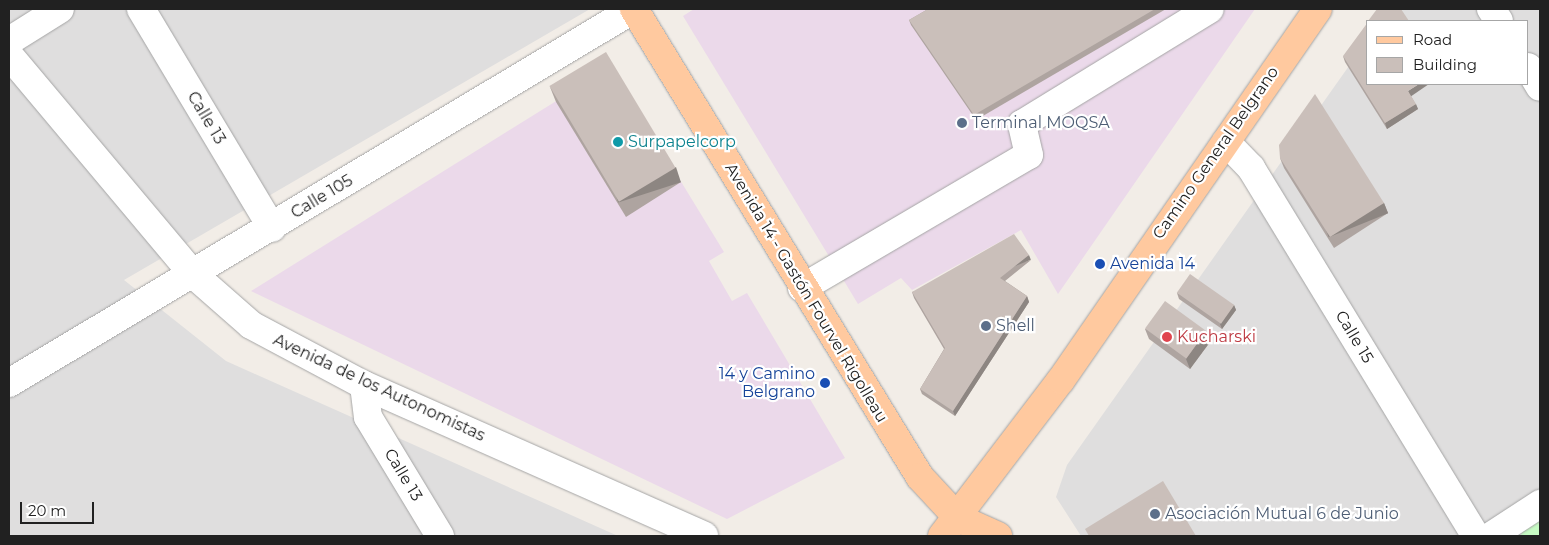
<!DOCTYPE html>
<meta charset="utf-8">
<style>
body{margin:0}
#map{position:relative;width:1549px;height:545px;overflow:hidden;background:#f2ede7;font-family:Montserrat,sans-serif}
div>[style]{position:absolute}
.residential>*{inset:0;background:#dfdede}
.industrial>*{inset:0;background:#ebd9ea}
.park>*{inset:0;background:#c7fcc4}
.roads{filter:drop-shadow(0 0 1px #a5a5a5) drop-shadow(0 0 1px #a5a5a5)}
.minor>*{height:28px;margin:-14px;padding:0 14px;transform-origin:14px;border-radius:14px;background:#fff}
.major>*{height:28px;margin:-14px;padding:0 14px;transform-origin:14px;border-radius:14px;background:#ffc99f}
.wall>*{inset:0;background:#aea4a0}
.shaded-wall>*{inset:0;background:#8d8682;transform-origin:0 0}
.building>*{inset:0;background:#cabfba;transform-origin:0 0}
.dots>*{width:14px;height:14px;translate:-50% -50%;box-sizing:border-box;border:2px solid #fff;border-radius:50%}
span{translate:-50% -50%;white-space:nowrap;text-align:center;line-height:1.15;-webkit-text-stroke:4.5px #fff;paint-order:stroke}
.street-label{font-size:16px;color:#212121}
.service-label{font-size:16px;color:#4e5e75}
.left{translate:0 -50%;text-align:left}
.culture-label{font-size:16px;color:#0d838f}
.transit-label{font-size:16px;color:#164399}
.right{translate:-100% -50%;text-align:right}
.health-label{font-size:16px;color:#be3a42}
.frame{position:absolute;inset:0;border:10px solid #212121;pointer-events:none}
.legend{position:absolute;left:1366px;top:20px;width:162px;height:65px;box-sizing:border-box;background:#fff;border:1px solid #a6a6a6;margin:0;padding:6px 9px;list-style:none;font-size:15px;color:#212121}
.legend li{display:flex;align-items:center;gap:10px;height:25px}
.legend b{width:25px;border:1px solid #a6a6a6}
.scale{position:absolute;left:20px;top:502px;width:74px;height:22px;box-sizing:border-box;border:2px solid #212121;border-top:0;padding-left:6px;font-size:15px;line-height:18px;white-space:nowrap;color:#212121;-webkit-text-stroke:4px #fff;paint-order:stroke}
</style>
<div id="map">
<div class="residential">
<i style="clip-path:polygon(9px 9px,590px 9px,124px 280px,226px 361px,618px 536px,9px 536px)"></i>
<i style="clip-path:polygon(1389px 9px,1540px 9px,1540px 536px,1081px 536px,1056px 497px,1067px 465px,1368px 39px,1368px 84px,1528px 84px,1528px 21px,1381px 21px)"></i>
</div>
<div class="industrial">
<i style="clip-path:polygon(694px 9px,1255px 9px,1058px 294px,1021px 230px,912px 290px,901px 278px,858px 304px,683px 16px)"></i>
<i style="clip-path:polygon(611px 67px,724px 252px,709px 261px,732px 301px,747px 293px,845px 458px,727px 519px,251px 291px)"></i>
</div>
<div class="park">
<i style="clip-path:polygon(1540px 518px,1540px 536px,1520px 536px,1525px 528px)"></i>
</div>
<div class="roads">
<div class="minor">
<i style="left:141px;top:9px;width:255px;rotate:59.1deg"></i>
<i style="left:1491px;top:9px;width:14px;rotate:56deg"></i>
<i style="left:9px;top:41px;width:60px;rotate:-32.1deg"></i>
<i style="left:9px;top:55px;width:286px;rotate:50deg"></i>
<i style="left:193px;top:274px;width:77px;rotate:41.3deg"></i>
<i style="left:251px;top:325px;width:128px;rotate:28deg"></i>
<i style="left:364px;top:385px;width:372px;rotate:23.9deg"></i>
<i style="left:1528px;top:67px;width:23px;rotate:59deg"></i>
<i style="left:1226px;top:142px;width:36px;rotate:46deg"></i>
<i style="left:1251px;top:168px;width:431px;rotate:58.6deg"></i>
<i style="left:802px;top:288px;width:263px;rotate:-30.4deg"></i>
<i style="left:1029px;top:155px;width:32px;rotate:-103deg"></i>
<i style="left:1022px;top:124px;width:220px;rotate:-31.5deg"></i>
<i style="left:9px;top:383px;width:728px;rotate:-30.9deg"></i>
<i style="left:364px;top:385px;width:32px;rotate:83deg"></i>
<i style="left:368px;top:417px;width:139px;rotate:58.8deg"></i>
<i style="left:1491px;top:536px;width:59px;rotate:-33.1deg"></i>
</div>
<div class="major">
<i style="left:634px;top:9px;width:548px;rotate:58.57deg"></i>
<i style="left:920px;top:477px;width:56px;rotate:47.2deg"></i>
<i style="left:958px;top:518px;width:44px;rotate:24.2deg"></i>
<i style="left:942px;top:536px;width:196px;rotate:-52.7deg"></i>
<i style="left:1061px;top:380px;width:451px;rotate:-55.3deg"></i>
</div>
</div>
<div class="wall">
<i style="clip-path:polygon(928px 9px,1166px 9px,976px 120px,911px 25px,909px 20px)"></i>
<i style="clip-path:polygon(1343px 56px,1411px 96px,1418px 109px,1387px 129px,1345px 62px)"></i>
<i style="clip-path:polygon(550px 87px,681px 182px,626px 217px,556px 102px)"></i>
<i style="clip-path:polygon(1280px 158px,1384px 203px,1388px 213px,1334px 248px,1284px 168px)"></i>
<i style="clip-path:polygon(1031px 260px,1005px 281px,1027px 296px,1029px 302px,955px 416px,922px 394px,920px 389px,944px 349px,914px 298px,912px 292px)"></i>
<i style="clip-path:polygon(1177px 293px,1234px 305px,1236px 310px,1222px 329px,1179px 299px)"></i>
<i style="clip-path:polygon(1145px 329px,1206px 331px,1210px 342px,1190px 369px,1149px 339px)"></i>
</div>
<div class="shaded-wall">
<i style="clip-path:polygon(1419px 84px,1429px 84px,1410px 97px,1408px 91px)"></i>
<i style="clip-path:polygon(1416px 104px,1418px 109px,1387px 129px,1385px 123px)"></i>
<i style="left:676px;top:167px;width:16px;height:66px;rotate:72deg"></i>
<i style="left:1384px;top:203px;width:11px;height:64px;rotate:68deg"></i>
<i style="left:1029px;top:255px;width:5px;height:37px;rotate:68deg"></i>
<i style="clip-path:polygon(1027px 296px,1029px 302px,955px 416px,953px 411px)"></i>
<i style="clip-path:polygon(1234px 305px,1236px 310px,1222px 329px,1220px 324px)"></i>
<i style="clip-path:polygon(1206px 331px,1210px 342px,1190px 369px,1186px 359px)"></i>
</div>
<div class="building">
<i style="clip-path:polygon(928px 9px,1155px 9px,974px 115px,909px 20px)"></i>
<i style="clip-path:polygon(1377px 9px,1401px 9px,1409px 21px,1368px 21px)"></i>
<i style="clip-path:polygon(1368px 22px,1368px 84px,1419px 84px,1408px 91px,1416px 104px,1385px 123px,1343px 56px)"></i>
<i style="left:606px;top:52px;width:135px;height:66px;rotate:59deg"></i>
<i style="clip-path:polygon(1315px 94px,1384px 203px,1330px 237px,1280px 158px,1279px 145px)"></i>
<i style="clip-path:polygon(1014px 234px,1029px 255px,1000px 278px,1027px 296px,953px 411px,920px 389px,945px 348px,912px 292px)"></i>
<i style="left:1190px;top:274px;width:54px;height:23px;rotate:35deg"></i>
<i style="left:1165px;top:301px;width:51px;height:34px;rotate:36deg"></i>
<i style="clip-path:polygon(1163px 481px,1196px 536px,1089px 536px,1085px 529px)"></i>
</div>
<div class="dots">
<i style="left:962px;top:123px;background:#5c6f8a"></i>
<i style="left:618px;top:142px;background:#0f9aa8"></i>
<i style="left:1100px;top:264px;background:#1a4fb4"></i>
<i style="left:986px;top:326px;background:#5c6f8a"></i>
<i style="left:1167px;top:337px;background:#e0444e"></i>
<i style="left:825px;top:383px;background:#1a4fb4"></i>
<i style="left:1155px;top:514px;background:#5c6f8a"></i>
</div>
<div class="street-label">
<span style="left:206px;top:118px;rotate:59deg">Calle 13</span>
<span style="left:1216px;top:153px;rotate:-55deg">Camino General Belgrano</span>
<span style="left:322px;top:197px;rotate:-31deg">Calle 105</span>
<span style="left:806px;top:293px;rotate:59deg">Avenida 14 - Gastón Fourvel Rigolleau</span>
<span style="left:1354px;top:337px;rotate:59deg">Calle 15</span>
<span style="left:379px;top:388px;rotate:25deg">Avenida de los Autonomistas</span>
<span style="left:403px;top:475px;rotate:59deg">Calle 13</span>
</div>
<div class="service-label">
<span class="left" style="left:972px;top:123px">Terminal MOQSA</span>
<span class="left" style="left:996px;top:326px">Shell</span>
<span class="left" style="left:1165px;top:514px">Asociación Mutual 6 de Junio</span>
</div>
<div class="culture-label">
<span class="left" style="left:628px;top:142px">Surpapelcorp</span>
</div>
<div class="transit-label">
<span class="left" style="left:1110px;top:264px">Avenida 14</span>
<span class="right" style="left:815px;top:383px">14 y Camino<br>Belgrano</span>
</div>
<div class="health-label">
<span class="left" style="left:1177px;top:337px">Kucharski</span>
</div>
<div class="frame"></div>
<ul class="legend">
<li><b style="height:6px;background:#ffc99f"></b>Road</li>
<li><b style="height:14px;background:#cabfba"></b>Building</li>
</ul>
<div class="scale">20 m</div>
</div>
